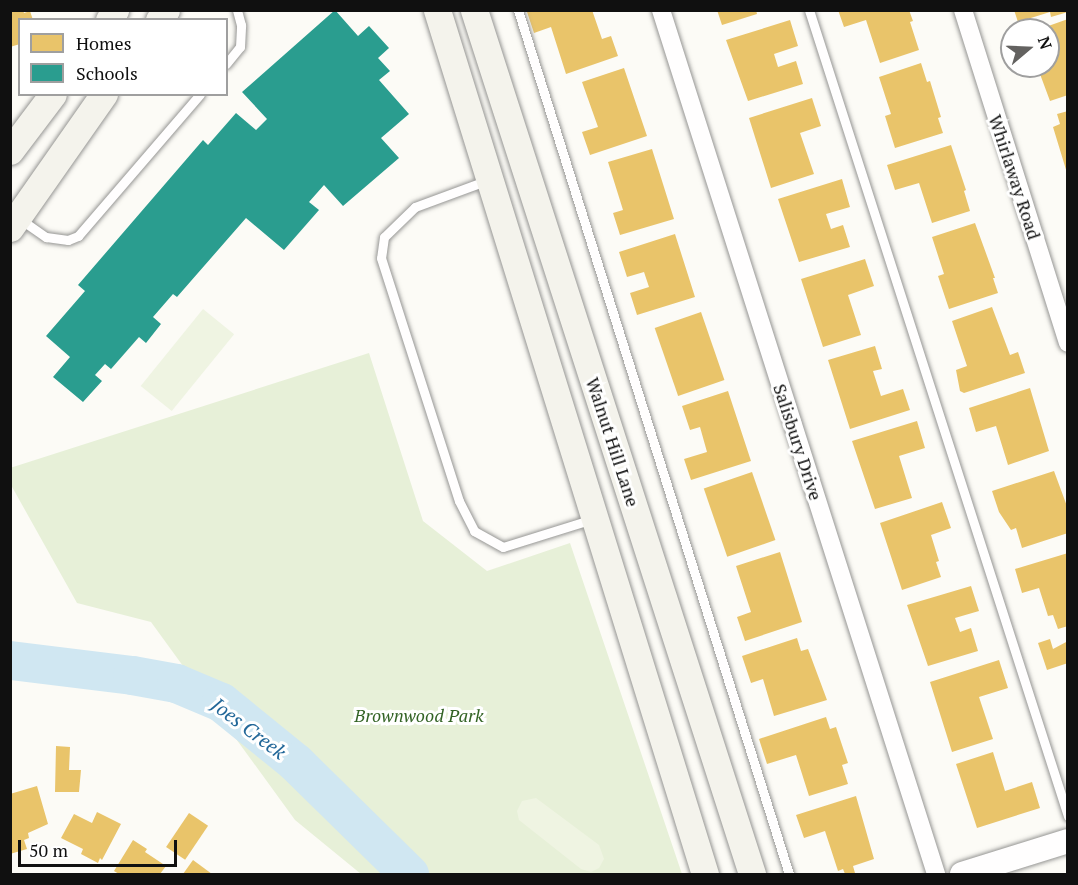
<!DOCTYPE html>
<style>
body{margin:0}
#map{position:relative;width:1078px;height:885px;overflow:hidden;background:#fcfbf6;font-family:"PT Serif",serif}
div>[style]{position:absolute}
.green>*{inset:0;background:#e7f0d8}
.pitch>*{inset:0;background:#eff4e2;transform-origin:0 0}
.homes>*{inset:0;background:#e9c46a;transform-origin:0 0}
.schools>*{inset:0;background:#2a9d8f}
.river>*{height:39px;margin:-19.5px;padding:0 19.5px;transform-origin:19.5px;border-radius:19.5px;background:#d0e7f2}
.roads{filter:drop-shadow(0 0 2px #969694) drop-shadow(0 0 2px #969694)}
.service>*{height:9px;margin:-4.5px;padding:0 4.5px;transform-origin:4.5px;border-radius:4.5px;background:#fffefe}
.minor>*{height:18px;margin:-9px;padding:0 9px;transform-origin:9px;border-radius:9px;background:#fffefe}
.tertiary>*{height:24px;margin:-12px;padding:0 12px;transform-origin:12px;border-radius:12px;background:#fffefe}
.secondary>*{height:27px;margin:-13.5px;padding:0 13.5px;transform-origin:13.5px;border-radius:13.5px;background:#f4f3ec}
span{translate:-50% -50%;white-space:nowrap;text-align:center;line-height:1.15;-webkit-text-stroke:6px #fff;paint-order:stroke}
.street-label{font-size:18px;color:#101010}
.park-label{font-size:18px;color:#336325;font-style:italic}
.water-label{font-size:20px;color:#236899;font-style:italic}
.frame{position:absolute;inset:0;border:12px solid #101010;pointer-events:none}
.legend{position:absolute;left:18px;top:18px;width:210px;height:78px;box-sizing:border-box;background:#fff;border:2px solid #9f9f9f;margin:0;padding:8px 10px;list-style:none;font-size:18px;color:#101010}
.legend li{display:flex;align-items:center;gap:12px;height:30px}
.legend b{width:30px;border:2px solid #9f9f9f}
.north{position:absolute;left:1000px;top:18px;width:60px;height:60px;box-sizing:border-box;background:#fff;border:2px solid #9f9f9f;border-radius:50%;rotate:71deg;font-size:16px;font-weight:700;line-height:24px;text-align:center;color:#101010}
.north::after{content:'';display:block;margin:auto;width:21px;height:27px;background:#636260;clip-path:polygon(50% 0,100% 100%,50% 72%,0 100%)}
.scale{position:absolute;left:18px;top:840px;width:159px;height:27px;box-sizing:border-box;border:3px solid #101010;border-top:0;padding-left:8px;font-size:18px;line-height:21px;white-space:nowrap;color:#101010;-webkit-text-stroke:4px #fff;paint-order:stroke}
</style>
<div id="map">
<div class="green">
<i style="clip-path:polygon(369px 353px,423px 521px,487px 571px,570px 543px,682px 874px,361px 874px,295px 820px,151px 622px,77px 603px,11px 485px,10px 468px)"></i>
</div>
<div class="pitch">
<i style="left:203px;top:309px;width:40px;height:99px;rotate:39deg"></i>
<i style="clip-path:polygon(536px 798px,599px 845px,604px 859px,599px 868px,591px 872px,581px 869px,519px 820px,517px 811px,522px 801px)"></i>
</div>
<div class="homes">
<i style="clip-path:polygon(10px 10px,23px 10px,24px 13px,30px 11px,33px 20px,20px 20px,20px 44px,10px 47px)"></i>
<i style="clip-path:polygon(533px 10px,592px 10px,602px 39px,611px 36px,618px 56px,566px 74px,551px 27px,534px 33px,527px 12px)"></i>
<i style="clip-path:polygon(717px 10px,756px 10px,757px 14px,722px 25px)"></i>
<i style="clip-path:polygon(838px 10px,909px 10px,913px 21px,910px 22px,919px 50px,880px 63px,866px 20px,844px 27px)"></i>
<i style="clip-path:polygon(1014px 10px,1068px 10px,1068px 12px,1051px 17px,1050px 12px,1018px 22px)"></i>
<i style="clip-path:polygon(1068px 19px,1068px 95px,1050px 101px,1037px 66px,1048px 66px,1048px 30px,1037px 30px)"></i>
<i style="clip-path:polygon(790px 20px,798px 46px,774px 54px,778px 67px,796px 61px,803px 84px,748px 101px,726px 40px)"></i>
<i style="clip-path:polygon(921px 63px,927px 82px,930px 81px,941px 117px,938px 118px,943px 133px,895px 148px,885px 116px,891px 114px,879px 77px)"></i>
<i style="clip-path:polygon(624px 68px,647px 136px,590px 155px,582px 132px,598px 127px,582px 82px)"></i>
<i style="clip-path:polygon(812px 98px,821px 126px,800px 133px,814px 174px,771px 188px,749px 118px)"></i>
<i style="clip-path:polygon(1068px 111px,1068px 173px,1067px 173px,1053px 127px,1060px 124px,1057px 114px)"></i>
<i style="clip-path:polygon(951px 145px,966px 190px,964px 191px,970px 211px,932px 223px,919px 183px,895px 190px,887px 165px)"></i>
<i style="clip-path:polygon(652px 149px,674px 219px,620px 235px,613px 213px,623px 210px,608px 162px)"></i>
<i style="clip-path:polygon(842px 179px,850px 207px,826px 214px,831px 229px,843px 225px,850px 247px,799px 262px,778px 199px)"></i>
<i style="clip-path:polygon(975px 223px,995px 278px,993px 278px,998px 293px,949px 309px,938px 276px,944px 274px,932px 237px)"></i>
<i style="clip-path:polygon(675px 234px,695px 297px,637px 315px,630px 293px,649px 287px,644px 272px,627px 277px,619px 252px)"></i>
<i style="clip-path:polygon(865px 259px,874px 286px,848px 295px,861px 335px,823px 347px,801px 279px)"></i>
<i style="clip-path:polygon(992px 307px,1010px 355px,1018px 352px,1025px 373px,964px 393px,960px 391px,956px 370px,967px 366px,952px 321px)"></i>
<i style="left:701px;top:312px;width:72px;height:49px;rotate:71deg"></i>
<i style="clip-path:polygon(875px 346px,882px 369px,873px 371px,881px 396px,903px 389px,910px 410px,850px 429px,828px 360px)"></i>
<i style="clip-path:polygon(1030px 388px,1049px 451px,1008px 465px,996px 426px,976px 432px,969px 408px)"></i>
<i style="clip-path:polygon(728px 391px,751px 461px,691px 480px,684px 459px,707px 452px,700px 427px,690px 430px,682px 406px)"></i>
<i style="clip-path:polygon(917px 421px,925px 448px,899px 456px,912px 498px,875px 509px,852px 441px)"></i>
<i style="clip-path:polygon(1054px 471px,1068px 509px,1068px 533px,1022px 548px,1016px 528px,1011px 530px,999px 512px,992px 491px)"></i>
<i style="left:752px;top:472px;width:72px;height:51px;rotate:71deg"></i>
<i style="clip-path:polygon(942px 502px,951px 528px,931px 535px,939px 561px,936px 562px,941px 577px,902px 590px,880px 523px)"></i>
<i style="clip-path:polygon(780px 552px,802px 622px,745px 641px,737px 617px,751px 612px,736px 566px)"></i>
<i style="clip-path:polygon(1068px 553px,1068px 626px,1058px 629px,1053px 615px,1048px 616px,1039px 588px,1022px 593px,1015px 569px)"></i>
<i style="clip-path:polygon(971px 586px,979px 611px,955px 618px,960px 632px,971px 628px,978px 651px,928px 666px,907px 605px)"></i>
<i style="clip-path:polygon(797px 638px,801px 651px,808px 649px,827px 700px,774px 716px,763px 679px,751px 683px,742px 656px)"></i>
<i style="clip-path:polygon(1050px 639px,1053px 649px,1068px 641px,1068px 663px,1047px 670px,1038px 643px)"></i>
<i style="clip-path:polygon(999px 660px,1008px 688px,979px 697px,993px 739px,952px 752px,930px 682px)"></i>
<i style="clip-path:polygon(826px 717px,830px 729px,836px 727px,848px 763px,842px 765px,848px 784px,809px 796px,796px 755px,767px 764px,759px 739px)"></i>
<i style="clip-path:polygon(56px 746px,70px 747px,69px 770px,81px 770px,79px 792px,55px 792px)"></i>
<i style="clip-path:polygon(993px 752px,1005px 791px,1032px 782px,1040px 808px,977px 828px,956px 764px)"></i>
<i style="clip-path:polygon(37px 786px,48px 824px,28px 833px,29px 838px,24px 840px,27px 849px,10px 854px,10px 794px)"></i>
<i style="clip-path:polygon(856px 796px,874px 859px,853px 866px,855px 873px,845px 874px,843px 869px,838px 871px,825px 831px,804px 838px,796px 815px)"></i>
<i style="clip-path:polygon(97px 812px,121px 824px,102px 860px,100px 858px,98px 863px,81px 854px,83px 849px,61px 838px,74px 814px,92px 823px)"></i>
<i style="left:189px;top:813px;width:23px;height:41px;rotate:34deg"></i>
<i style="clip-path:polygon(133px 840px,147px 849px,145px 852px,166px 866px,160px 874px,119px 874px,114px 871px)"></i>
<i style="clip-path:polygon(193px 860px,212px 874px,183px 874px)"></i>
</div>
<div class="schools">
<i style="clip-path:polygon(335px 10px,358px 36px,369px 26px,389px 48px,378px 58px,390px 71px,379px 80px,409px 114px,381px 138px,399px 158px,343px 206px,324px 185px,309px 202px,319px 210px,284px 250px,246px 218px,177px 297px,173px 294px,153px 317px,161px 324px,146px 343px,139px 337px,111px 369px,105px 364px,95px 375px,102px 381px,83px 402px,53px 377px,70px 357px,46px 336px,85px 291px,78px 285px,203px 140px,208px 145px,236px 113px,256px 130px,267px 119px,242px 92px)"></i>
</div>
<div class="river">
<i style="left:10px;top:660px;width:123px;rotate:7deg"></i>
<i style="left:132px;top:675px;width:45px;rotate:10.3deg"></i>
<i style="left:176px;top:683px;width:49px;rotate:22.9deg"></i>
<i style="left:221px;top:702px;width:95px;rotate:39deg"></i>
<i style="left:295px;top:762px;width:160px;rotate:44.5deg"></i>
</div>
<div class="roads">
<div class="service">
<i style="left:518px;top:10px;width:906px;rotate:72.59deg"></i>
<i style="left:809px;top:10px;width:847px;rotate:72.19deg"></i>
<i style="left:226px;top:64px;width:22px;rotate:-51deg"></i>
<i style="left:240px;top:47px;width:22px;rotate:-87deg"></i>
<i style="left:241px;top:25px;width:16px;rotate:-105deg"></i>
<i style="left:488px;top:180px;width:78px;rotate:159.7deg"></i>
<i style="left:415px;top:207px;width:43px;rotate:135.9deg"></i>
<i style="left:384px;top:237px;width:21px;rotate:98deg"></i>
<i style="left:381px;top:258px;width:255px;rotate:72.2deg"></i>
<i style="left:459px;top:501px;width:34px;rotate:63deg"></i>
<i style="left:474px;top:531px;width:33px;rotate:29deg"></i>
<i style="left:503px;top:547px;width:94px;rotate:-17.3deg"></i>
<i style="left:20px;top:219px;width:32px;rotate:35deg"></i>
<i style="left:46px;top:237px;width:22px;rotate:8deg"></i>
<i style="left:68px;top:240px;width:11px;rotate:-22deg"></i>
<i style="left:78px;top:236px;width:187px;rotate:-49.3deg"></i>
</div>
<div class="minor">
<i style="left:661px;top:10px;width:907px;rotate:72.34deg"></i>
<i style="left:963px;top:10px;width:349px;rotate:72.5deg"></i>
</div>
<div class="tertiary">
<i style="left:962px;top:874px;width:111px;rotate:-17.3deg"></i>
</div>
<div class="secondary">
<i style="left:437px;top:10px;width:905px;rotate:72.77deg"></i>
<i style="left:474px;top:10px;width:908px;rotate:72.16deg"></i>
<i style="left:109px;top:20px;width:12px;rotate:-59deg"></i>
<i style="left:159px;top:20px;width:12px;rotate:-55deg"></i>
<i style="left:10px;top:151px;width:71px;rotate:-53deg"></i>
<i style="left:10px;top:228px;width:164px;rotate:-55deg"></i>
</div>
</div>
<div class="street-label">
<span style="left:1015px;top:177px;rotate:72deg">Whirlaway Road</span>
<span style="left:613px;top:442px;rotate:72deg">Walnut Hill Lane</span>
<span style="left:798px;top:442px;rotate:72deg">Salisbury Drive</span>
</div>
<div class="park-label">
<span style="left:419px;top:715px">Brownwood Park</span>
</div>
<div class="water-label">
<span style="left:249px;top:728px;rotate:37deg">Joes Creek</span>
</div>
<div class="frame"></div>
<ul class="legend">
<li><b style="height:16px;background:#e9c46a"></b>Homes</li>
<li><b style="height:16px;background:#2a9d8f"></b>Schools</li>
</ul>
<div class="north">N</div>
<div class="scale">50 m</div>
</div>
